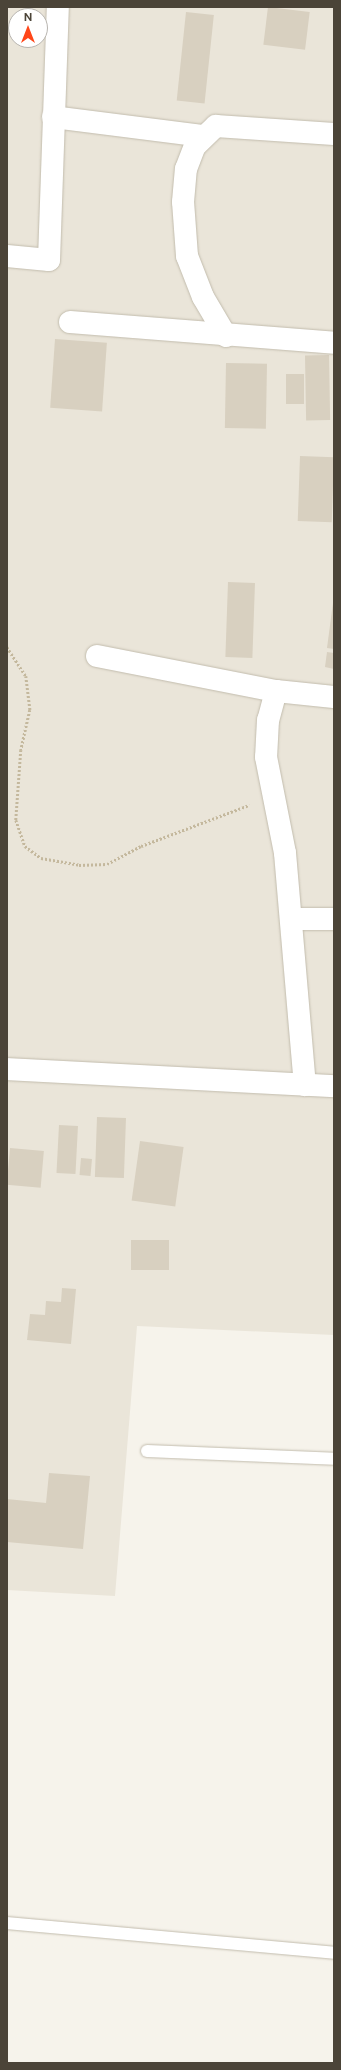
<!DOCTYPE html>
<style>
body{margin:0}
#map{position:relative;width:341px;height:2070px;overflow:hidden;background:#f6f3eb;font-family:"Public Sans",sans-serif}
div>[style]{position:absolute}
.residential>*{inset:0;background:#eae5d9}
.building>*{inset:0;background:#d8d0c0;transform-origin:0 0}
.path>*{height:2.5px;margin-top:-1.25px;transform-origin:0;background:repeating-linear-gradient(90deg,#c4b89d 0 2px,transparent 0 4px)}
.roads{filter:drop-shadow(0 0 1px #c2bcad) drop-shadow(0 0 1px #c2bcad)}
.service>*{height:12px;margin:-6px;padding:0 6px;transform-origin:6px;border-radius:6px;background:#fff}
.minor>*{height:22px;margin:-11px;padding:0 11px;transform-origin:11px;border-radius:11px;background:#fff}
span{translate:-50% -50%;white-space:nowrap;text-align:center;line-height:1.15;-webkit-text-stroke:4px #fff;paint-order:stroke}
.frame{position:absolute;inset:0;border:8px solid #4b4438;pointer-events:none}
.north{position:absolute;left:8px;top:8px;width:40px;height:40px;box-sizing:border-box;background:#fff;border:1px solid #b7b4af;border-radius:50%;rotate:0deg;font-size:11px;font-weight:700;line-height:16px;text-align:center;color:#4b4438}
.north::after{content:'';display:block;margin:auto;width:14px;height:18px;background:#ff4619;clip-path:polygon(50% 0,100% 100%,50% 72%,0 100%)}
</style>
<div id="map">
<div class="residential">
<i style="clip-path:polygon(evenodd,7px 7px,334px 7px,334px 1335px,137px 1326px,115px 1596px,7px 1590px,7px 7px,16px 16px,40px 16px,40px 40px,16px 40px,16px 16px)"></i>
</div>
<div class="building">
<i style="left:268px;top:7px;width:42px;height:38px;rotate:7deg"></i>
<i style="left:186px;top:12px;width:28px;height:89px;rotate:6deg"></i>
<i style="left:55px;top:339px;width:52px;height:69px;rotate:4deg"></i>
<i style="left:329px;top:355px;width:65px;height:24px;rotate:89deg"></i>
<i style="left:226px;top:363px;width:41px;height:65px;rotate:1deg"></i>
<i style="left:286px;top:374px;width:18px;height:30px"></i>
<i style="left:300px;top:456px;width:34px;height:65px;rotate:2deg"></i>
<i style="left:228px;top:582px;width:27px;height:75px;rotate:2deg"></i>
<i style="clip-path:polygon(333px 603px,334px 603px,334px 649px,327px 648px)"></i>
<i style="clip-path:polygon(327px 652px,334px 653px,334px 669px,325px 667px)"></i>
<i style="left:97px;top:1117px;width:29px;height:60px;rotate:2deg"></i>
<i style="left:59px;top:1125px;width:19px;height:48px;rotate:3deg"></i>
<i style="left:140px;top:1141px;width:44px;height:60px;rotate:8deg"></i>
<i style="left:10px;top:1148px;width:34px;height:37px;rotate:5deg"></i>
<i style="left:81px;top:1158px;width:11px;height:17px;rotate:5deg"></i>
<i style="left:131px;top:1240px;width:38px;height:30px"></i>
<i style="clip-path:polygon(62px 1288px,76px 1289px,71px 1344px,27px 1340px,30px 1314px,45px 1315px,46px 1301px,61px 1302px)"></i>
<i style="clip-path:polygon(49px 1473px,90px 1476px,83px 1549px,7px 1542px,7px 1499px,46px 1503px)"></i>
</div>
<div class="path">
<i style="left:7px;top:647px;width:35px;rotate:57deg"></i>
<i style="left:26px;top:676px;width:34px;rotate:83deg"></i>
<i style="left:30px;top:710px;width:41px;rotate:102.7deg"></i>
<i style="left:21px;top:750px;width:70px;rotate:94.1deg"></i>
<i style="left:16px;top:820px;width:28px;rotate:71deg"></i>
<i style="left:25px;top:846px;width:20px;rotate:37deg"></i>
<i style="left:41px;top:858px;width:39px;rotate:10deg"></i>
<i style="left:79px;top:865px;width:28px;rotate:-2deg"></i>
<i style="left:107px;top:864px;width:38px;rotate:-28deg"></i>
<i style="left:141px;top:846px;width:116px;rotate:-20.8deg"></i>
</div>
<div class="roads">
<div class="service">
<i style="left:147px;top:1451px;width:187px;rotate:2.4deg"></i>
<i style="left:7px;top:1923px;width:328px;rotate:5.2deg"></i>
</div>
<div class="minor">
<i style="left:53px;top:117px;width:151px;rotate:7.2deg"></i>
<i style="left:7px;top:256px;width:42px;rotate:5.4deg"></i>
<i style="left:49px;top:260px;width:253px;rotate:-88deg"></i>
<i style="left:70px;top:322px;width:265px;rotate:4.5deg"></i>
<i style="left:226px;top:336px;width:45px;rotate:-120.5deg"></i>
<i style="left:203px;top:297px;width:44px;rotate:-111.3deg"></i>
<i style="left:187px;top:256px;width:54px;rotate:-94.2deg"></i>
<i style="left:183px;top:202px;width:33px;rotate:-85deg"></i>
<i style="left:186px;top:169px;width:25px;rotate:-69deg"></i>
<i style="left:195px;top:146px;width:29px;rotate:-44deg"></i>
<i style="left:216px;top:126px;width:118px;rotate:3.9deg"></i>
<i style="left:97px;top:656px;width:182px;rotate:11.1deg"></i>
<i style="left:276px;top:691px;width:58px;rotate:5.9deg"></i>
<i style="left:276px;top:691px;width:30px;rotate:105deg"></i>
<i style="left:268px;top:720px;width:37px;rotate:93deg"></i>
<i style="left:266px;top:757px;width:98px;rotate:78.8deg"></i>
<i style="left:285px;top:853px;width:233px;rotate:85.1deg"></i>
<i style="left:291px;top:919px;width:43px"></i>
<i style="left:7px;top:1069px;width:327px;rotate:3deg"></i>
</div>
</div>
<div class="frame"></div>
<div class="north">N</div>
</div>
